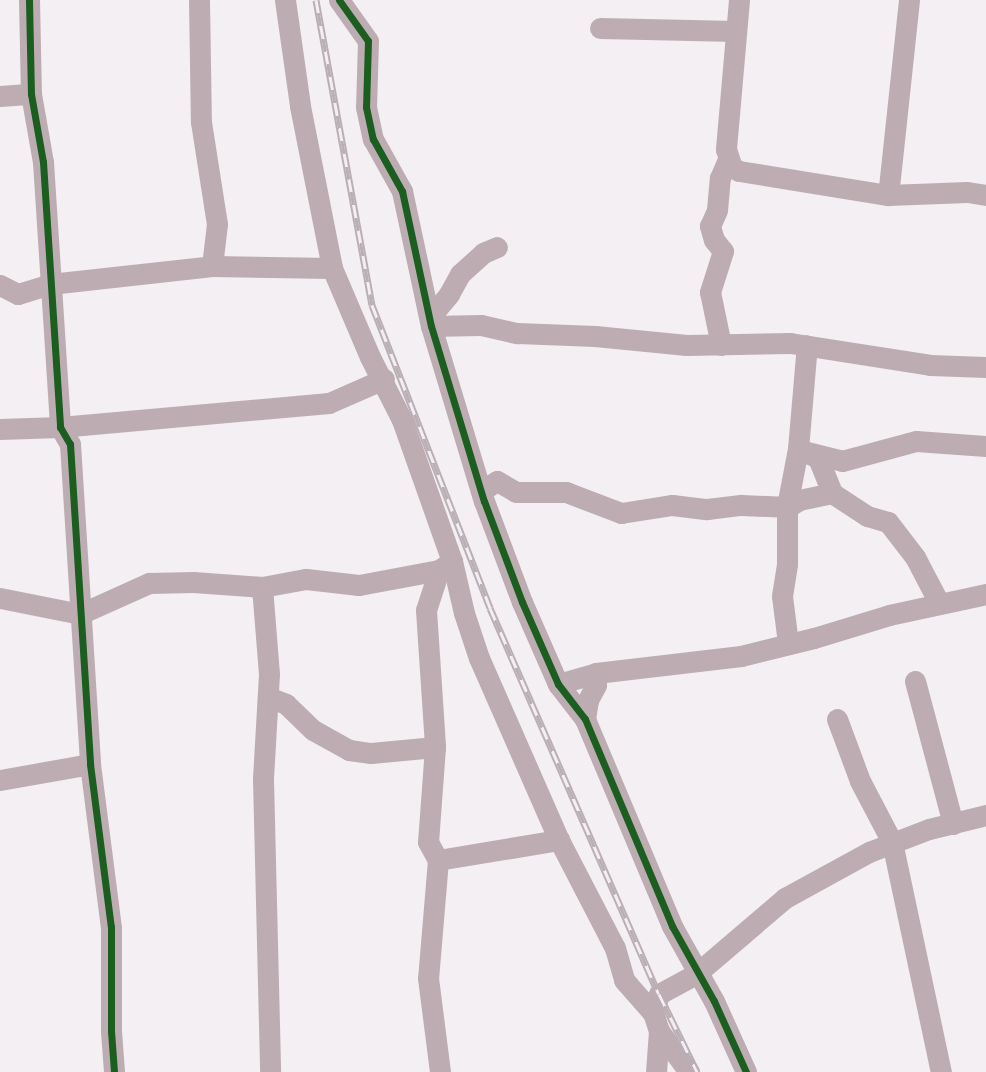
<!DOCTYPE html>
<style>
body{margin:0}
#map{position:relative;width:986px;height:1072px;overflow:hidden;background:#f3eff3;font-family:"IBM Plex Serif",serif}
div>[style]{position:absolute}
.minor>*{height:21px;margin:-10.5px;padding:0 10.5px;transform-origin:10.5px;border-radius:10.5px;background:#bdadb2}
.rail>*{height:7px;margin-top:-3.5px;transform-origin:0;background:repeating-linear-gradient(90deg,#f4eef4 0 13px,#baafb4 0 26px);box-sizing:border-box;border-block:2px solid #baafb4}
.cycleway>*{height:7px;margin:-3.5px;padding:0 3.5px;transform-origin:3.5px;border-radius:3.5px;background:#1b5e20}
span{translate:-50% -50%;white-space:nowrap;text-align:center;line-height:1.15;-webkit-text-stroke:5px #f4eef4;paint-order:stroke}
</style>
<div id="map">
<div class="minor">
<i style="left:29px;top:0;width:94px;rotate:88.8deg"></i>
<i style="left:31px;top:94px;width:69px;rotate:80deg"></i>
<i style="left:43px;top:162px;width:266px;rotate:86.3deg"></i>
<i style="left:60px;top:427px;width:20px;rotate:60deg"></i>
<i style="left:70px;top:444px;width:321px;rotate:86.4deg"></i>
<i style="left:90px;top:764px;width:164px;rotate:82.7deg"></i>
<i style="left:111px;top:927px;width:104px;rotate:90deg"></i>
<i style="left:111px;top:1031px;width:41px;rotate:85.8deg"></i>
<i style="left:199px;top:0;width:122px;rotate:89.1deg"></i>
<i style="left:201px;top:122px;width:103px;rotate:81.1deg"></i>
<i style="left:217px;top:224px;width:42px;rotate:96.8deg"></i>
<i style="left:285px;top:0;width:107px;rotate:81.9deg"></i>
<i style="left:300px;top:106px;width:165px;rotate:78.8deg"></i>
<i style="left:332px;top:268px;width:97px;rotate:66.9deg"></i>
<i style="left:370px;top:357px;width:71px;rotate:63.1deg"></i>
<i style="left:402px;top:420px;width:150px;rotate:70.5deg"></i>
<i style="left:452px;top:561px;width:53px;rotate:77deg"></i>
<i style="left:464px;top:613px;width:47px;rotate:71.6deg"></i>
<i style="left:479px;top:658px;width:199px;rotate:66.3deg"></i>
<i style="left:559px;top:840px;width:122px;rotate:62.6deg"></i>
<i style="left:615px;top:948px;width:33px;rotate:74deg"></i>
<i style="left:624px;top:980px;width:44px;rotate:48.7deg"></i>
<i style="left:339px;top:0;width:50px;rotate:54.7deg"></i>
<i style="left:368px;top:41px;width:66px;rotate:91.7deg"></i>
<i style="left:366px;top:107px;width:33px;rotate:78deg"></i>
<i style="left:373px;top:139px;width:60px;rotate:60.9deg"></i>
<i style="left:402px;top:191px;width:138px;rotate:77.9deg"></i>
<i style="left:431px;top:326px;width:183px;rotate:73.2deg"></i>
<i style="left:484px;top:501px;width:108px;rotate:69.4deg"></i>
<i style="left:522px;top:602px;width:90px;rotate:66.3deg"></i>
<i style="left:558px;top:684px;width:44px;rotate:52.4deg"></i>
<i style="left:585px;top:719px;width:225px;rotate:67.2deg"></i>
<i style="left:672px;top:926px;width:86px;rotate:60.8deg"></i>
<i style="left:714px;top:1001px;width:78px;rotate:65.7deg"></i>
<i style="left:739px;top:0;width:150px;rotate:95deg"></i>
<i style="left:726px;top:149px;width:19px;rotate:72deg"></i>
<i style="left:732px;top:167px;width:8px;rotate:30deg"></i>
<i style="left:739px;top:171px;width:151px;rotate:9.2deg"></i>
<i style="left:909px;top:0;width:196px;rotate:96.1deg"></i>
<i style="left:888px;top:195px;width:79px;rotate:-2.2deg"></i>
<i style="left:967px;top:192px;width:19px;rotate:9deg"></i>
<i style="left:600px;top:28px;width:135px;rotate:1.3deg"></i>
<i style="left:0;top:96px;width:31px;rotate:-4deg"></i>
<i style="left:0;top:285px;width:20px;rotate:27deg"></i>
<i style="left:18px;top:294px;width:34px;rotate:-17deg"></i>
<i style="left:50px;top:284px;width:163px;rotate:-6.3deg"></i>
<i style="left:212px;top:266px;width:120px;rotate:1deg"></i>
<i style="left:430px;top:317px;width:30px;rotate:-50deg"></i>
<i style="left:449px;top:294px;width:23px;rotate:-61deg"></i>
<i style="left:460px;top:274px;width:31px;rotate:-42deg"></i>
<i style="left:483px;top:253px;width:15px;rotate:-23deg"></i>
<i style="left:431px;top:326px;width:50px;rotate:-1.1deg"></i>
<i style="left:481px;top:325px;width:37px;rotate:13deg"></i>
<i style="left:517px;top:333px;width:78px;rotate:2.2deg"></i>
<i style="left:595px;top:336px;width:92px;rotate:5.6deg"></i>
<i style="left:687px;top:345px;width:103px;rotate:-1.1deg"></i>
<i style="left:790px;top:343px;width:142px;rotate:8.9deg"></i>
<i style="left:930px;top:365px;width:56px;rotate:2deg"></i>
<i style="left:721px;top:345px;width:54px;rotate:-101.7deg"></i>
<i style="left:710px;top:292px;width:43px;rotate:-72.4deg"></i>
<i style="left:723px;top:251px;width:14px;rotate:-129deg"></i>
<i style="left:714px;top:240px;width:15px;rotate:-106deg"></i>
<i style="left:710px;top:226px;width:17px;rotate:-66deg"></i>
<i style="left:717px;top:210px;width:32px;rotate:-85deg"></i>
<i style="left:720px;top:178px;width:21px;rotate:-67deg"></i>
<i style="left:0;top:429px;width:60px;rotate:-1.9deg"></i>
<i style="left:60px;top:427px;width:270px;rotate:-5.1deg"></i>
<i style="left:329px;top:403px;width:60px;rotate:-23.6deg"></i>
<i style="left:798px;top:449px;width:22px;rotate:24deg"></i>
<i style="left:818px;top:458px;width:38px;rotate:68deg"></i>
<i style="left:832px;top:493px;width:42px;rotate:33.3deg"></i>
<i style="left:867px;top:516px;width:22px;rotate:16deg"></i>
<i style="left:888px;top:522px;width:44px;rotate:52.4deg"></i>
<i style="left:915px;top:557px;width:52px;rotate:62.4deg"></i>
<i style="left:807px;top:452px;width:36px;rotate:14deg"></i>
<i style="left:842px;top:461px;width:77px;rotate:-15.1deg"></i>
<i style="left:916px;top:441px;width:70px;rotate:4.1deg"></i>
<i style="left:481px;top:491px;width:19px;rotate:-32deg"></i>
<i style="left:497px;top:481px;width:22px;rotate:30deg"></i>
<i style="left:516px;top:492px;width:50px"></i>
<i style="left:566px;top:492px;width:59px;rotate:20.9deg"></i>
<i style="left:621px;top:513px;width:52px;rotate:-8.9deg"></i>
<i style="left:672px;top:505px;width:35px;rotate:7deg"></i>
<i style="left:707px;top:509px;width:34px;rotate:-7deg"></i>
<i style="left:741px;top:505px;width:47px;rotate:2.4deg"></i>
<i style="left:788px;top:507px;width:13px;rotate:-32deg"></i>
<i style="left:799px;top:500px;width:34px;rotate:-12deg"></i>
<i style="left:439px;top:570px;width:42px;rotate:108deg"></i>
<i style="left:426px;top:610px;width:137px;rotate:86.2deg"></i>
<i style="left:435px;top:747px;width:95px;rotate:94.2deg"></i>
<i style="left:428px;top:842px;width:21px;rotate:61deg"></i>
<i style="left:438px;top:860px;width:123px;rotate:-9.4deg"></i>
<i style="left:262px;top:587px;width:87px;rotate:85.4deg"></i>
<i style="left:269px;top:674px;width:105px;rotate:93.3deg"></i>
<i style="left:263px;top:779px;width:293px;rotate:88.6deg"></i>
<i style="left:0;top:598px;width:82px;rotate:11.3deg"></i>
<i style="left:80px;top:614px;width:76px;rotate:-24.2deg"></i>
<i style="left:149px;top:583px;width:44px;rotate:-1.3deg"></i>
<i style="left:193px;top:582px;width:69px;rotate:4.1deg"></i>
<i style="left:262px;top:587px;width:45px;rotate:-10.3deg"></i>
<i style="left:306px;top:579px;width:53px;rotate:6.5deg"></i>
<i style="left:359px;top:585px;width:81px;rotate:-10.6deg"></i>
<i style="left:439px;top:570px;width:16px;rotate:-35deg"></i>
<i style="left:788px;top:643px;width:47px;rotate:-97.3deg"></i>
<i style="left:782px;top:596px;width:33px;rotate:-81deg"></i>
<i style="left:787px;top:563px;width:57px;rotate:-90deg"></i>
<i style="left:787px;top:506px;width:58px;rotate:-79.1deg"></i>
<i style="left:798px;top:449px;width:104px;rotate:-85.1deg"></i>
<i style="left:915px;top:681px;width:148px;rotate:75.1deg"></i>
<i style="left:558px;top:684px;width:40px;rotate:-16deg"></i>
<i style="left:596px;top:673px;width:146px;rotate:-6.7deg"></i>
<i style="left:741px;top:656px;width:75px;rotate:-13.9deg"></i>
<i style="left:814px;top:638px;width:78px;rotate:-17deg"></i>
<i style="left:889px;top:615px;width:99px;rotate:-12.2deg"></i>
<i style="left:268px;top:697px;width:19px;rotate:21deg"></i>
<i style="left:286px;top:704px;width:37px;rotate:44deg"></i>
<i style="left:313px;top:730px;width:41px;rotate:29.1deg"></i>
<i style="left:349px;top:750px;width:22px;rotate:8deg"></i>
<i style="left:371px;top:753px;width:64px;rotate:-5.4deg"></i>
<i style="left:585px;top:719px;width:19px;rotate:-81deg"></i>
<i style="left:588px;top:700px;width:17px;rotate:-62deg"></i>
<i style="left:596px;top:685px;width:12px;rotate:-90deg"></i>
<i style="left:837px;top:719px;width:66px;rotate:69.6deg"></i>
<i style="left:860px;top:781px;width:69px;rotate:62.3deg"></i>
<i style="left:892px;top:842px;width:235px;rotate:78deg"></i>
<i style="left:0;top:780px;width:91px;rotate:-10.1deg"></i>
<i style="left:438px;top:860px;width:118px;rotate:94.8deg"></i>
<i style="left:428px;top:978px;width:95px;rotate:82.7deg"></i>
<i style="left:659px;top:1031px;width:51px;rotate:53.8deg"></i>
<i style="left:656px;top:1072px;width:41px;rotate:-85.8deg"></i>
<i style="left:659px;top:1031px;width:19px;rotate:-108deg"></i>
<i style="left:653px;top:1013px;width:20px;rotate:-72deg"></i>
<i style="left:659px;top:994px;width:42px;rotate:-28.4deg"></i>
<i style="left:696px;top:974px;width:117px;rotate:-40.5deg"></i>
<i style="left:785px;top:898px;width:96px;rotate:-28.7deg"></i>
<i style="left:869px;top:852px;width:64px;rotate:-21deg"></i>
<i style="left:929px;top:829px;width:59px;rotate:-13.8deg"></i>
</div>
<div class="rail">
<i style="left:316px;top:0;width:310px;rotate:79.6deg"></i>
<i style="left:372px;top:305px;width:325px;rotate:68.7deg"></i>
<i style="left:490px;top:608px;width:421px;rotate:66.4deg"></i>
<i style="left:659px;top:994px;width:87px;rotate:64deg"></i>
</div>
<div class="cycleway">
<i style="left:29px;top:0;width:94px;rotate:88.8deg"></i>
<i style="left:31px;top:94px;width:69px;rotate:80deg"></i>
<i style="left:43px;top:162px;width:266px;rotate:86.3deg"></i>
<i style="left:60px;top:427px;width:20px;rotate:60deg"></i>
<i style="left:70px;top:444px;width:321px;rotate:86.4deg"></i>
<i style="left:90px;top:764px;width:164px;rotate:82.7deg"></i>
<i style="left:111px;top:927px;width:104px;rotate:90deg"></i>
<i style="left:111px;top:1031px;width:41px;rotate:85.8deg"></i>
<i style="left:339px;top:0;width:50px;rotate:54.7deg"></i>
<i style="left:368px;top:41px;width:66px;rotate:91.7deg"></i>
<i style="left:366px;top:107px;width:33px;rotate:78deg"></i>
<i style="left:373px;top:139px;width:60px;rotate:60.9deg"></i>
<i style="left:402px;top:191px;width:138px;rotate:77.9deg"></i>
<i style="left:431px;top:326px;width:183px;rotate:73.2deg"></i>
<i style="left:484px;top:501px;width:108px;rotate:69.4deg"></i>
<i style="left:522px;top:602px;width:90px;rotate:66.3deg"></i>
<i style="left:558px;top:684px;width:44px;rotate:52.4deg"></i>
<i style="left:585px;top:719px;width:225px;rotate:67.2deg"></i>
<i style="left:672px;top:926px;width:86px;rotate:60.8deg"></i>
<i style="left:714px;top:1001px;width:78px;rotate:65.7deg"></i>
</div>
</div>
